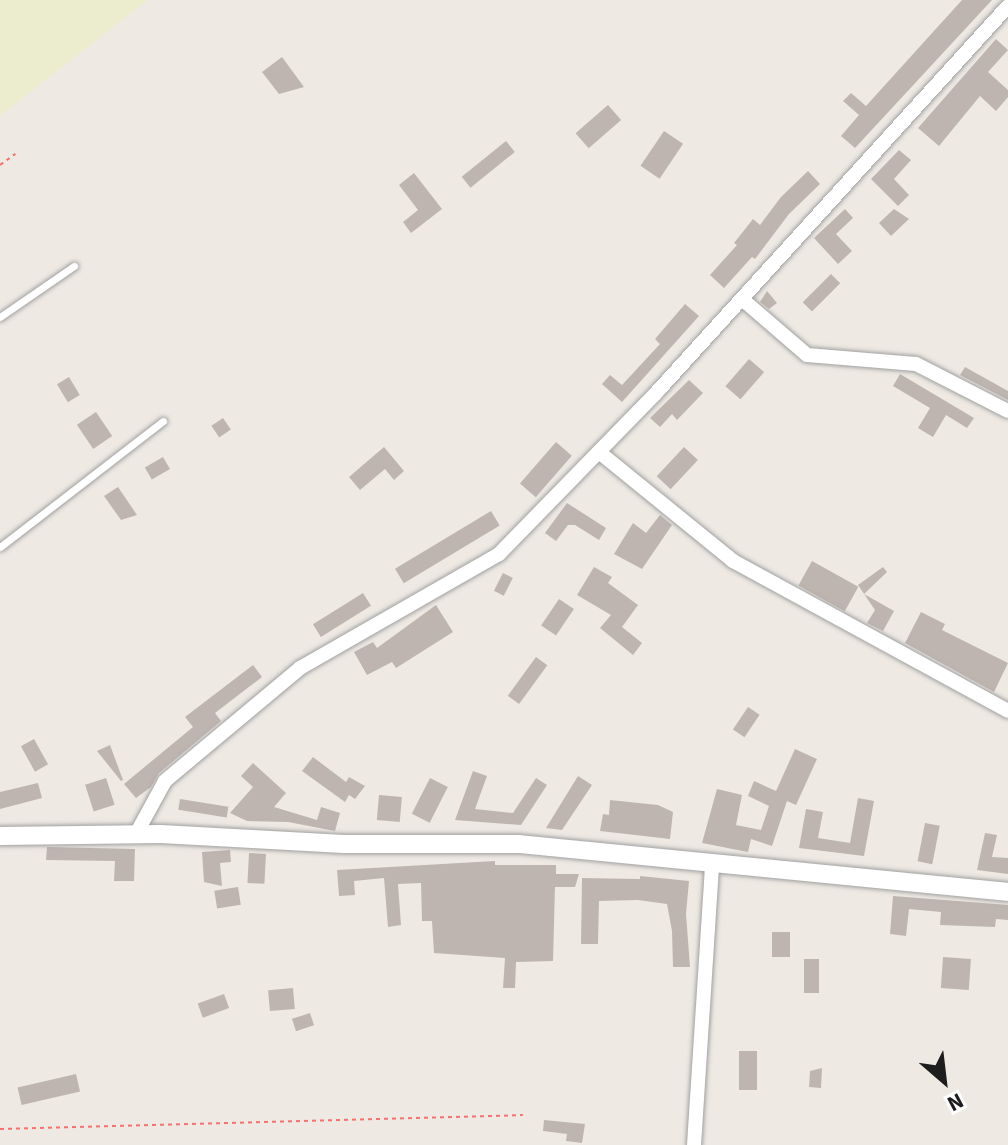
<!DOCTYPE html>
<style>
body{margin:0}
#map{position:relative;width:1008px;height:1145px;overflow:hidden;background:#eee9e3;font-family:"Source Sans 3",sans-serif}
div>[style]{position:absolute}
.farmland>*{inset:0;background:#ececcf}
.building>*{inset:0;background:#beb5b0;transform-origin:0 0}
.path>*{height:2px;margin-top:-1px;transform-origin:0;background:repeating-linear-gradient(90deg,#f4716e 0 4px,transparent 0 8px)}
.roads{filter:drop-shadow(0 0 2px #a1a1a1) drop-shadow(0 0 2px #a1a1a1)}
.service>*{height:7px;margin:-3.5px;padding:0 3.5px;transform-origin:3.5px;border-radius:3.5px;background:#fff}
.minor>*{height:14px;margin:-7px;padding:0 7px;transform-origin:7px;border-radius:7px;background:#fff}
.tertiary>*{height:18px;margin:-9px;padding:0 9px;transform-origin:9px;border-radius:9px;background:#fff}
span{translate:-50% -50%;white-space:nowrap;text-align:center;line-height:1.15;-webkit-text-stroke:6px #fff;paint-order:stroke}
.north{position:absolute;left:904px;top:1041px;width:80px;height:80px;-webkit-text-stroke:6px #fff;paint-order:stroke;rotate:152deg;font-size:22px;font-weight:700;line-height:32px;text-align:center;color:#1d1d1d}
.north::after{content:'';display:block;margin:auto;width:28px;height:36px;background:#1d1d1d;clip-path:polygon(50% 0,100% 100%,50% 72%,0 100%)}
</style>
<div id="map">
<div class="farmland">
<i style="clip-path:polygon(0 0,148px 0,0 116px)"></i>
</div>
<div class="building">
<i style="clip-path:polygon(962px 0,992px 0,855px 148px,841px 136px,859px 115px,843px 101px,851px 93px,866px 106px)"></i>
<i style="clip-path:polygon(996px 39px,1008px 50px,988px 72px,1008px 90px,1008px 97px,996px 111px,980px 96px,939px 146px,918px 128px)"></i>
<i style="clip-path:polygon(282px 57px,304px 87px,279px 94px,262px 72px)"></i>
<i style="left:608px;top:105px;width:20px;height:43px;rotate:49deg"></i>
<i style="left:664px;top:131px;width:23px;height:42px;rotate:34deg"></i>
<i style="left:506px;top:141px;width:14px;height:57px;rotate:51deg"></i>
<i style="clip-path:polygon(899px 150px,911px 160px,894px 179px,909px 195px,898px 206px,871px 179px)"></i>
<i style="clip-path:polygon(808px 171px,820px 184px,789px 214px,755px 259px,752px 257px,724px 288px,710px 275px,737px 245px,734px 243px,753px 219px,760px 225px,781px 197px)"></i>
<i style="clip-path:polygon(414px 173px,442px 209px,411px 233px,403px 222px,418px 210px,399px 185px)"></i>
<i style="clip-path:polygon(845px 209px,853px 218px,836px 234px,852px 251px,838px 264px,814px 238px)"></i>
<i style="clip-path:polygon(894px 209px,909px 219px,891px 236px,879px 223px)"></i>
<i style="left:831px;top:274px;width:13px;height:40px;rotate:45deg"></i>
<i style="clip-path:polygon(767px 291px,777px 303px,769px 309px,760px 302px)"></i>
<i style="clip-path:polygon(685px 304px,699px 316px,622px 402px,602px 384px,610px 375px,622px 385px,660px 344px,655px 339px)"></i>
<i style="left:749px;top:359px;width:20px;height:36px;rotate:41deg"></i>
<i style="clip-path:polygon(965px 367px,1008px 391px,1008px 400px,960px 375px)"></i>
<i style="clip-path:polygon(900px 374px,974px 418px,967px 428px,946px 415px,933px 437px,918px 428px,930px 408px,893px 386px)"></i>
<i style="left:69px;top:377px;width:21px;height:14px;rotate:59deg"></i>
<i style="clip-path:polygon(689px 380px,703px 393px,677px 420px,672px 414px,660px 427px,650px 418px)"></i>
<i style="left:96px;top:412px;width:29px;height:23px;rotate:56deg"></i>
<i style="left:223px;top:418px;width:14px;height:14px;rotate:56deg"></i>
<i style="left:556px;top:442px;width:21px;height:55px;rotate:41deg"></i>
<i style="clip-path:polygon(384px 447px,404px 471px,394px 480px,385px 469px,360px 490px,349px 477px)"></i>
<i style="left:684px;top:447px;width:19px;height:40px;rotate:43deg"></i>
<i style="left:163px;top:457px;width:14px;height:21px;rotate:60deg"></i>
<i style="clip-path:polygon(118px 487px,137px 515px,121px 520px,104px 496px)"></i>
<i style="clip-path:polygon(567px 503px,606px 528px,599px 540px,575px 525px,568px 525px,556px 541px,545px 533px)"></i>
<i style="left:491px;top:511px;width:17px;height:112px;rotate:59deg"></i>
<i style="clip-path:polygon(660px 515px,672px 525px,642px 569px,614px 554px,633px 523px,646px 533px)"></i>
<i style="left:812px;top:561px;width:53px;height:28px;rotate:29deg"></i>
<i style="clip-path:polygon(594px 567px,612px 577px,608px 583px,638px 605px,622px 627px,642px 643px,633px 655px,600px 628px,611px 615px,577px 595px)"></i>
<i style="clip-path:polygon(883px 567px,887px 572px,864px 594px,894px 611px,883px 631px,867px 623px,875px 610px,858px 585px)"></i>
<i style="left:503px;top:573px;width:11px;height:20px;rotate:27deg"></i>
<i style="left:363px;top:593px;width:15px;height:59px;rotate:58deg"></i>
<i style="left:559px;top:599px;width:18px;height:32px;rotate:34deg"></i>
<i style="clip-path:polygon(436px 605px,453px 632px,396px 668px,392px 662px,367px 675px,354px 652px,373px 642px,377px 648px)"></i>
<i style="clip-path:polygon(921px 612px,945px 624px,942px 630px,1008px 663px,994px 692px,905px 643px)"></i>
<i style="left:536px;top:657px;width:14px;height:48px;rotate:36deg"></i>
<i style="clip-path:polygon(253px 665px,262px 677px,215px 713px,221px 721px,159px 773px,151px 787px,136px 798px,124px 784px,193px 727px,185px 717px)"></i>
<i style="left:748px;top:707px;width:14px;height:27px;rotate:34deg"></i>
<i style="left:34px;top:739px;width:29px;height:15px;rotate:61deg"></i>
<i style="clip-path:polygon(110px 745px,123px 780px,121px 781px,97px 751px)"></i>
<i style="clip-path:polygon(795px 749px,817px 759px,796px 805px,787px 801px,772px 846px,751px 839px,748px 852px,702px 843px,717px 789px,742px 795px,736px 825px,761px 830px,769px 806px,748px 796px,754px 781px,776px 791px)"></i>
<i style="clip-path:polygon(313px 757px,346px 782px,349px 777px,365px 786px,355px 799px,349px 795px,345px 802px,302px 771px)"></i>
<i style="clip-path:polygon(253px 763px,286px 793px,274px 807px,317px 820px,321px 807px,340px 813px,335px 831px,288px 822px,247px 821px,230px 813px,253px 787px,241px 776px)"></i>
<i style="clip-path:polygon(473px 771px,487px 776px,475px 809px,513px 813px,536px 778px,547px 785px,521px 825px,455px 820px)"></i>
<i style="clip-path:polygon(578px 776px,592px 785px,562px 830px,546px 828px)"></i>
<i style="left:106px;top:778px;width:28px;height:22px;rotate:72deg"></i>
<i style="left:430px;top:778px;width:20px;height:40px;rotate:27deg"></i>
<i style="clip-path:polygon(38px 783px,42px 798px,0 809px,0 792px)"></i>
<i style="left:379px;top:795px;width:23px;height:25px;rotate:5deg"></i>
<i style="clip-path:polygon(858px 798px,874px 801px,864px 856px,799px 848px,806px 809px,823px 812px,818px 838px,850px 843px)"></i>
<i style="left:180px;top:799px;width:49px;height:11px;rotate:9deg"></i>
<i style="clip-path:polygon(610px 800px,658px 805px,673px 812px,670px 839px,600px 831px,603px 814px,609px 815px)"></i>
<i style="left:925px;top:823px;width:15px;height:39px;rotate:11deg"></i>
<i style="clip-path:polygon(985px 833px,997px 835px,992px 857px,1008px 858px,1008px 874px,977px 870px)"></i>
<i style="clip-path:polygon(47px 847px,135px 849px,134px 881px,114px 881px,115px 861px,46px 860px)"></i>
<i style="clip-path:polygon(230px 850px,231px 862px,220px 863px,222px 886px,204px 882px,202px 852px)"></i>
<i style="left:249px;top:853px;width:17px;height:30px;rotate:3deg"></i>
<i style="clip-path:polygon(495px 861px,495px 865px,556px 865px,556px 874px,579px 874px,575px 887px,555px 887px,553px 961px,516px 962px,515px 988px,503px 988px,505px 958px,434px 953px,432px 921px,422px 921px,421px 883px,398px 884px,401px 925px,388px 927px,384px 878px,354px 881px,355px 895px,339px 896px,337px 870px)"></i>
<i style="clip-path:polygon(640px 876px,689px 881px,686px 914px,690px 967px,673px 967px,672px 931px,667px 904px,638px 900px,599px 901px,598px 944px,581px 944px,582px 878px,640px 879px)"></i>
<i style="left:238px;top:887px;width:18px;height:24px;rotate:81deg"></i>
<i style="clip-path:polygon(893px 896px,1008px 905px,1008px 920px,996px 919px,995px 927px,940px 925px,941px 912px,909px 909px,906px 936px,890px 934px)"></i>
<i style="left:772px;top:932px;width:18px;height:25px"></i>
<i style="left:943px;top:957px;width:28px;height:31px;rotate:4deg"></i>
<i style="left:804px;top:959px;width:15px;height:34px"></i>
<i style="left:293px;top:988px;width:21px;height:25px;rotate:85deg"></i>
<i style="left:224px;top:994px;width:15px;height:28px;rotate:70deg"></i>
<i style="left:310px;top:1013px;width:13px;height:19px;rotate:72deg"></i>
<i style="left:739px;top:1051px;width:18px;height:39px"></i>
<i style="clip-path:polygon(822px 1068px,821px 1088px,809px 1087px,810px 1071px)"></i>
<i style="left:76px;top:1074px;width:18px;height:60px;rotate:77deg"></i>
<i style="clip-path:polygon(544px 1120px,585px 1124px,582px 1143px,566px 1141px,567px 1134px,543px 1131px)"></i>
</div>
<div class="path">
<i style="left:0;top:165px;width:19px;rotate:-36deg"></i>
<i style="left:0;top:1129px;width:523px;rotate:-1.53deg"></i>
</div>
<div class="roads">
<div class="service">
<i style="left:0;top:317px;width:90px;rotate:-34.6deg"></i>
<i style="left:0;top:547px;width:206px;rotate:-37.7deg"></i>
</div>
<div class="minor">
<i style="left:742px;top:299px;width:86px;rotate:40.7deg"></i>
<i style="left:807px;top:355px;width:109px;rotate:4.7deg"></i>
<i style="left:916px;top:364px;width:103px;rotate:27.1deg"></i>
<i style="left:599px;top:452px;width:173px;rotate:39.1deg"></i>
<i style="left:733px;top:561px;width:313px;rotate:28.6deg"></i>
<i style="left:136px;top:834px;width:60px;rotate:-61.3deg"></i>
<i style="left:165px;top:781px;width:176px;rotate:-39.9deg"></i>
<i style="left:300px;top:668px;width:229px;rotate:-29.8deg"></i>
<i style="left:499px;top:554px;width:225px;rotate:-45.7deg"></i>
<i style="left:656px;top:393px;width:523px;rotate:-47.71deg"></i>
<i style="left:694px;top:1145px;width:281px;rotate:-86.3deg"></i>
</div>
<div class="tertiary">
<i style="left:0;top:836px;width:161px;rotate:-0.7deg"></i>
<i style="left:161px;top:834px;width:183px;rotate:3.1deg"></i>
<i style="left:344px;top:844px;width:175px"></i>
<i style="left:519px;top:844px;width:491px;rotate:5.6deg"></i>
</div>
</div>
<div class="north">N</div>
</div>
